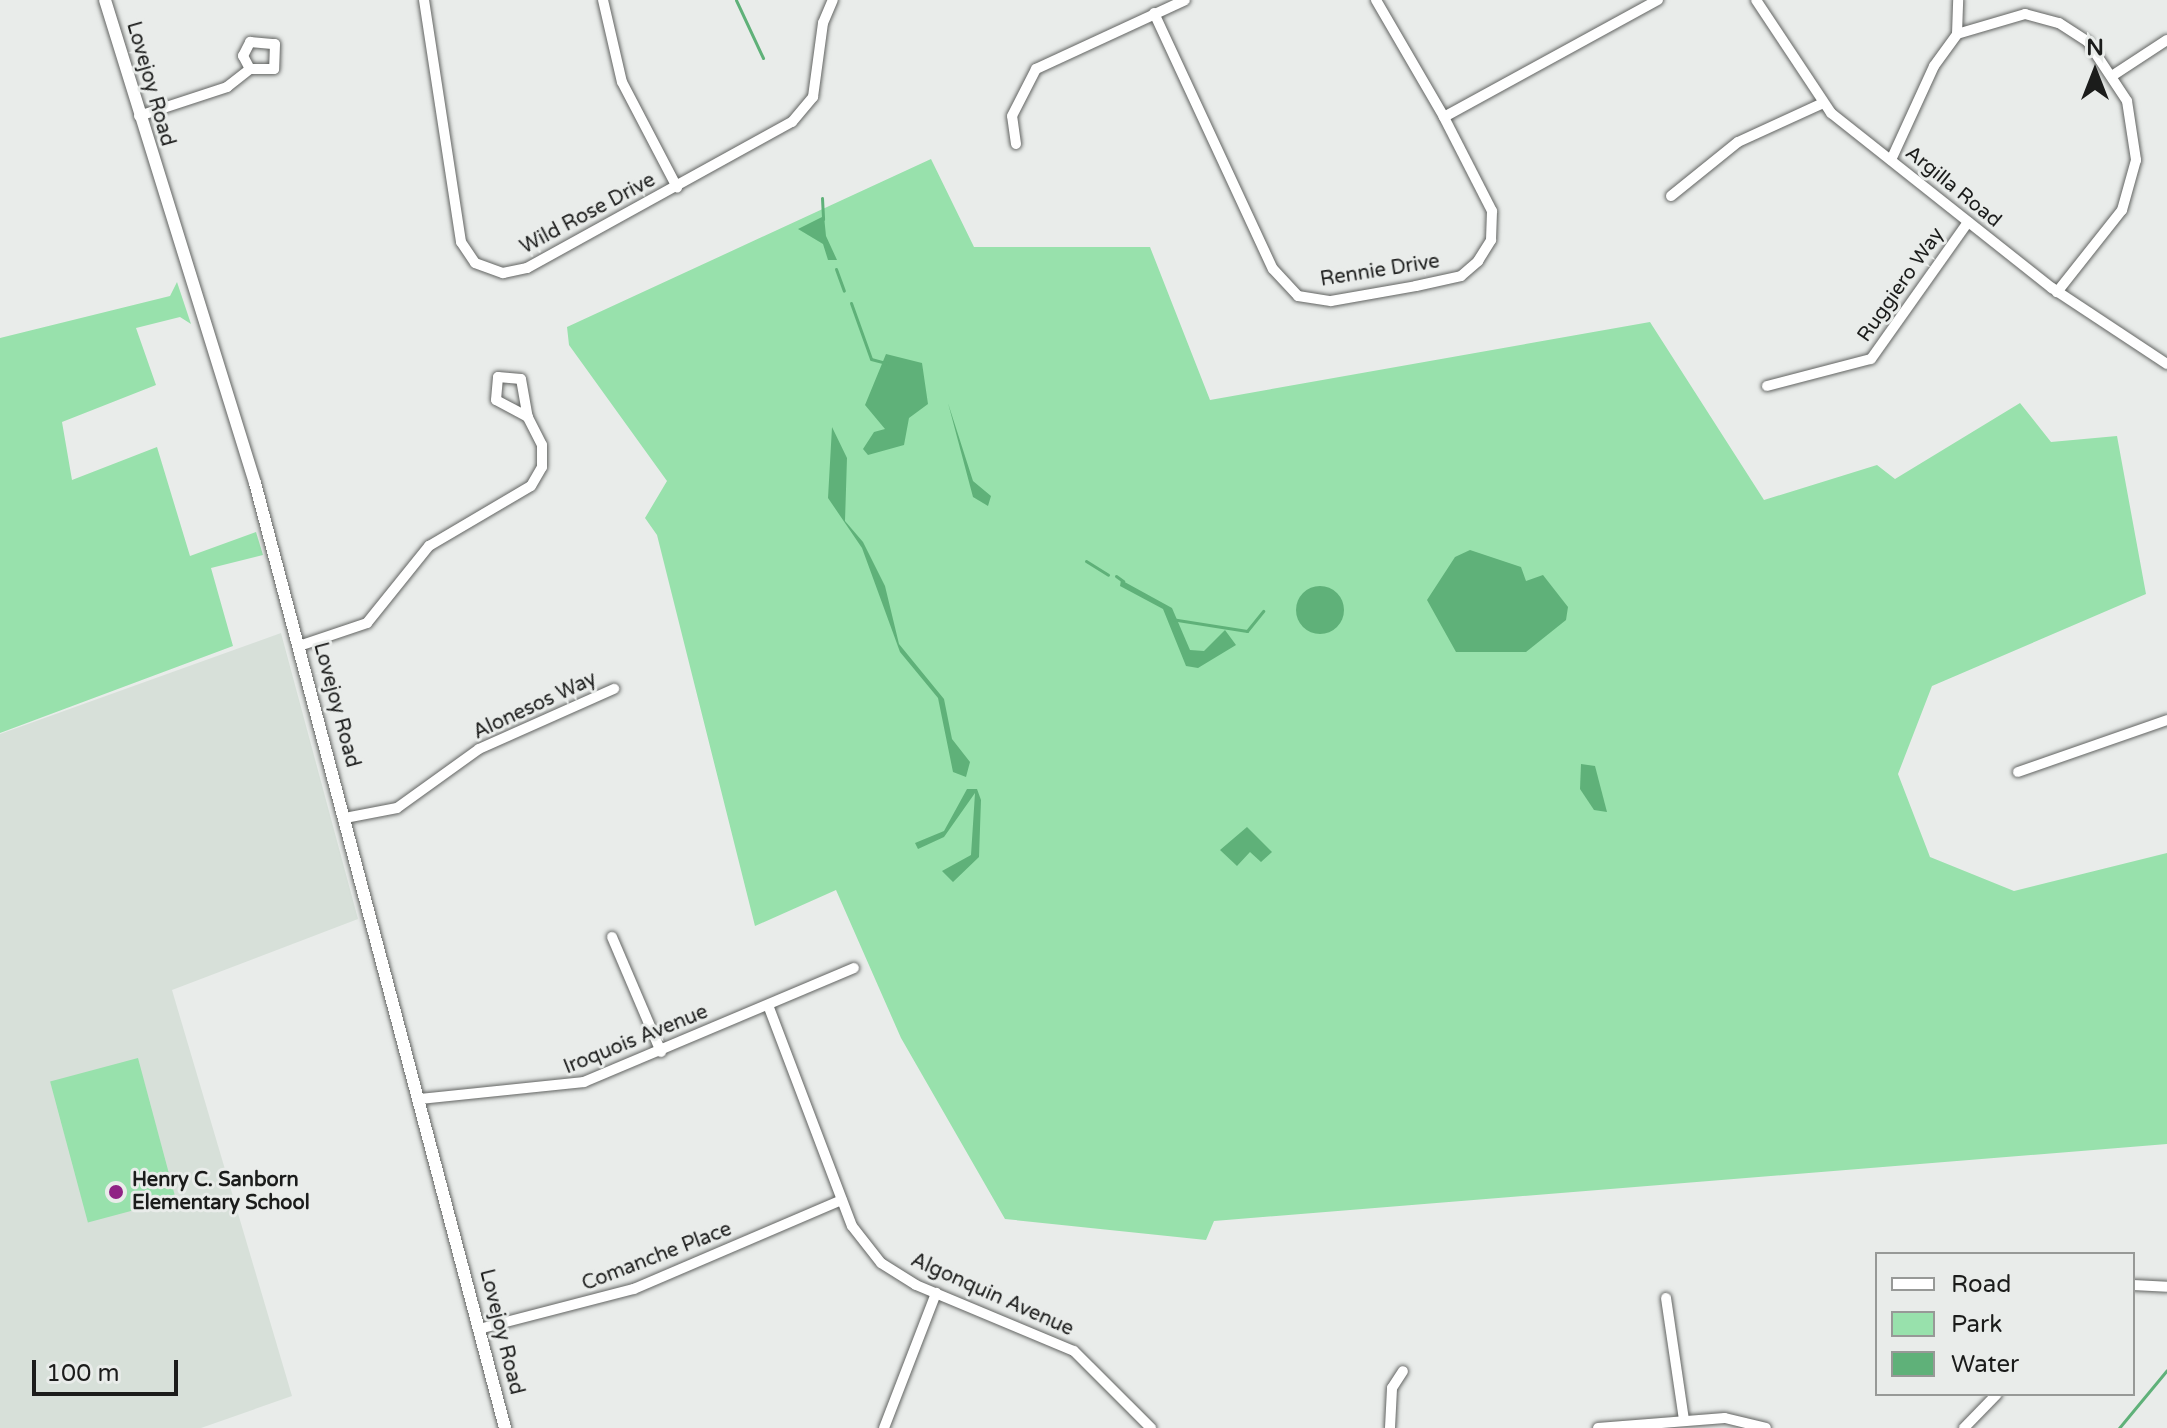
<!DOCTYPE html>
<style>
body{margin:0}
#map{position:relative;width:2167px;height:1428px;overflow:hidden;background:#e9ecea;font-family:"Varela Round",sans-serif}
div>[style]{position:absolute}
.built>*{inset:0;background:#d7e0d9}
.green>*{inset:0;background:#98e1ac;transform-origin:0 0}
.water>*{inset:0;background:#5fb179}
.round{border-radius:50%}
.stream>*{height:3px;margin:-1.5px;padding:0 1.5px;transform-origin:1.5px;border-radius:1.5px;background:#5fb179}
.roads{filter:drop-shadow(0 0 2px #626462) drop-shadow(0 0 2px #626462)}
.minor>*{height:10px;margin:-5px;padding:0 5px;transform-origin:5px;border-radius:5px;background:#fff}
.major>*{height:12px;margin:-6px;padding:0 6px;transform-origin:6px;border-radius:6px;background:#fff}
.dots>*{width:22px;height:22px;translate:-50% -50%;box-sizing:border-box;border:4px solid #e9ecea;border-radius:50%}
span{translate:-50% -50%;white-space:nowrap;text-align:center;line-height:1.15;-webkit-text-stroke:6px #e9ecea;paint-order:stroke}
.street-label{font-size:20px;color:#1b1c1b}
.poi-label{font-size:20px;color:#1b1c1b;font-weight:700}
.left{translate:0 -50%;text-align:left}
.legend{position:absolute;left:1875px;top:1252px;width:260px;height:144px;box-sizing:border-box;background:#e9ecea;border:2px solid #979997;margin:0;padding:10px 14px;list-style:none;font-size:24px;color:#1b1c1b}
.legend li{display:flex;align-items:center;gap:16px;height:40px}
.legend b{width:40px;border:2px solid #979997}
.north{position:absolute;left:2055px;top:32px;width:80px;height:80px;-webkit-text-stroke:6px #e9ecea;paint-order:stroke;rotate:0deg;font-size:22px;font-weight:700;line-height:32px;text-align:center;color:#1b1c1b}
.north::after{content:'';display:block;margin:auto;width:28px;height:36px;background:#1b1c1b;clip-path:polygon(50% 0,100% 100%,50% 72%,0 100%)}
.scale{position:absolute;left:32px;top:1360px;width:146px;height:36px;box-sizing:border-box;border:4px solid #1b1c1b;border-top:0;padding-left:10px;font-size:24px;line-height:28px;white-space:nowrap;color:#1b1c1b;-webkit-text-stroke:6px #e9ecea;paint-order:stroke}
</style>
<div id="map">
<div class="built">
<i style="clip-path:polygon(281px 633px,358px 919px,172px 990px,292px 1396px,201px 1428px,0 1428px,0 734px)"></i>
</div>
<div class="green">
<i style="clip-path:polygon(931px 159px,974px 247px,1150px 247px,1210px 400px,1650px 322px,1764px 500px,1877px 465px,1895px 479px,2020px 403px,2051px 442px,2117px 436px,2146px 594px,1932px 686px,1898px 774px,1930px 857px,2014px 891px,2167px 853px,2167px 1144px,1214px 1221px,1206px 1240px,1005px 1219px,901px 1038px,836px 890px,755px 926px,657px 535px,645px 518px,667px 481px,569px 345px,567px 327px)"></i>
<i style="clip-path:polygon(177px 282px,191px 324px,180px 317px,136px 328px,156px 385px,62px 422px,72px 480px,157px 447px,190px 556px,256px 532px,263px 555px,211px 568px,233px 646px,0 733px,0 338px,170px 296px)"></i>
<i style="left:138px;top:1058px;width:146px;height:91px;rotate:75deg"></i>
</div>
<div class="water">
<i style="clip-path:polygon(824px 216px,826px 236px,837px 260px,828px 260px,823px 244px,798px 229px)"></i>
<i style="clip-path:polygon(886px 354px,922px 363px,928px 404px,909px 418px,904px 445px,868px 455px,863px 449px,874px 432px,885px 429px,865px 405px)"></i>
<i style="clip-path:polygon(948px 403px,973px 481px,991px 496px,988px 506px,973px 497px)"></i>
<i style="clip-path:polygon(832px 427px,847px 458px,845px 521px,863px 542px,885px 586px,899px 644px,944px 699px,952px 739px,970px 762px,966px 777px,953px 772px,938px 698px,900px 652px,862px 548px,828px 498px)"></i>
<i style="clip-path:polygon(1470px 550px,1521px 567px,1526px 581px,1543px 575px,1568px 607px,1566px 620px,1526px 652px,1456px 652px,1427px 600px,1455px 557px)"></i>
<i style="clip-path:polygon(1121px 580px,1172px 608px,1190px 650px,1204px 651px,1225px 630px,1236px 645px,1198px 668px,1186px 666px,1163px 609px,1120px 586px)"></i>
<i class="round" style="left:1296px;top:586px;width:48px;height:48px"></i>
<i style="clip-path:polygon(1581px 764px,1595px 766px,1607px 812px,1594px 810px,1580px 789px)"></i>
<i style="clip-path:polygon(967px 789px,977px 789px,981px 800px,979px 857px,953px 882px,942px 871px,971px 855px,975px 793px,944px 837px,918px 849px,915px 843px,944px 831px)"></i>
<i style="clip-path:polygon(1247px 827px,1272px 852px,1261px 862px,1250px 852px,1237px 866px,1220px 850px)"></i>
</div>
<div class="stream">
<i style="left:736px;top:0;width:64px;rotate:65deg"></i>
<i style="left:822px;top:198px;width:21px;rotate:87deg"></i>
<i style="left:836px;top:269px;width:23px;rotate:70deg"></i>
<i style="left:851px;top:303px;width:59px;rotate:70.3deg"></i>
<i style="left:871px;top:359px;width:16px;rotate:15deg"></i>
<i style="left:1086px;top:561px;width:26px;rotate:32deg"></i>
<i style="left:1116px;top:576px;width:9px;rotate:36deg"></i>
<i style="left:1171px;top:619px;width:77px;rotate:9deg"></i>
<i style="left:1247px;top:631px;width:26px;rotate:-51deg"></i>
<i style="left:2119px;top:1428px;width:75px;rotate:-50.4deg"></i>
</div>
<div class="roads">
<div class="minor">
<i style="left:424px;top:0;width:245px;rotate:81.3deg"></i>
<i style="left:461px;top:242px;width:25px;rotate:56deg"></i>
<i style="left:475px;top:263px;width:30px;rotate:20deg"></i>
<i style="left:503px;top:273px;width:25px;rotate:-12deg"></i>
<i style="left:527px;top:268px;width:303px;rotate:-28.9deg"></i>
<i style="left:792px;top:122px;width:33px;rotate:-50deg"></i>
<i style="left:813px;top:97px;width:75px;rotate:-82.3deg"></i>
<i style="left:823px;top:23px;width:25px;rotate:-67deg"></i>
<i style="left:603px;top:0;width:84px;rotate:77deg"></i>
<i style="left:622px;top:82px;width:119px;rotate:62.4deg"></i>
<i style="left:1376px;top:0;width:135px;rotate:59.8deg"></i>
<i style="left:1444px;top:117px;width:244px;rotate:-28.7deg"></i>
<i style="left:1756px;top:0;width:136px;rotate:56.4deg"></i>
<i style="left:1831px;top:113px;width:282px;rotate:38.4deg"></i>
<i style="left:2052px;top:288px;width:138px;rotate:33.5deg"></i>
<i style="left:1154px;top:13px;width:282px;rotate:65.1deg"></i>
<i style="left:1273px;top:269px;width:37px;rotate:47deg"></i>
<i style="left:1298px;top:296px;width:33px;rotate:9deg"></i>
<i style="left:1331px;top:301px;width:86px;rotate:-10deg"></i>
<i style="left:1416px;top:286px;width:46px;rotate:-12.5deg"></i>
<i style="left:1461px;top:276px;width:23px;rotate:-41deg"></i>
<i style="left:1478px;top:261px;width:25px;rotate:-58deg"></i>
<i style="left:1491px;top:240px;width:29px;rotate:-88deg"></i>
<i style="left:1492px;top:211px;width:106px;rotate:-117.1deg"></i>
<i style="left:1957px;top:34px;width:34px;rotate:-88deg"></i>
<i style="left:2115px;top:74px;width:62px;rotate:-33.2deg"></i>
<i style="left:139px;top:116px;width:93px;rotate:-18.2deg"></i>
<i style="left:227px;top:87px;width:29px;rotate:-38deg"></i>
<i style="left:250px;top:69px;width:15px;rotate:-118deg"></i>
<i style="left:243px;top:56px;width:16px;rotate:-63deg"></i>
<i style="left:250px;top:42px;width:25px;rotate:5deg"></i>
<i style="left:275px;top:44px;width:25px;rotate:92deg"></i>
<i style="left:274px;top:69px;width:24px;rotate:180deg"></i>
<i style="left:1016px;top:144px;width:28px;rotate:-98deg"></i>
<i style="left:1012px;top:116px;width:53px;rotate:-62.9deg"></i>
<i style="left:1036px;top:69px;width:164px;rotate:-24.8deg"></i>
<i style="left:1891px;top:160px;width:103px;rotate:-65.4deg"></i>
<i style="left:1934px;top:66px;width:39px;rotate:-54deg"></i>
<i style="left:1957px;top:34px;width:71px;rotate:-16.4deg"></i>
<i style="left:2025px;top:14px;width:35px;rotate:15deg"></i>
<i style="left:2059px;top:23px;width:35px;rotate:33deg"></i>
<i style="left:2088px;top:42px;width:71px;rotate:56.5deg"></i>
<i style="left:2127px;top:101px;width:60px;rotate:81.3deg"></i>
<i style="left:2136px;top:160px;width:52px;rotate:105.6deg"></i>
<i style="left:2122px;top:210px;width:105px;rotate:128.4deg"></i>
<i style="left:1671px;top:196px;width:86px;rotate:-38.9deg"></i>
<i style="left:1738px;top:142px;width:94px;rotate:-24.6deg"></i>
<i style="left:1767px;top:386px;width:107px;rotate:-14.6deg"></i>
<i style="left:1871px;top:359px;width:168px;rotate:-54.7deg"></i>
<i style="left:299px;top:646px;width:72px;rotate:-18.7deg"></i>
<i style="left:367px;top:623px;width:99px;rotate:-51.2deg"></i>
<i style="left:429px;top:546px;width:118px;rotate:-30.5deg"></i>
<i style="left:531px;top:486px;width:22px;rotate:-60deg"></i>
<i style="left:542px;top:467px;width:22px;rotate:-90deg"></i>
<i style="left:542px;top:445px;width:31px;rotate:-117deg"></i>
<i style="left:528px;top:417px;width:36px;rotate:-152deg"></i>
<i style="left:496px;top:400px;width:23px;rotate:-85deg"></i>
<i style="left:498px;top:377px;width:23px;rotate:5deg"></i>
<i style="left:521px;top:379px;width:39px;rotate:80deg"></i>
<i style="left:2018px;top:772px;width:158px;rotate:-19.2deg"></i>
<i style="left:345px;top:818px;width:53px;rotate:-10.9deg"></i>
<i style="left:397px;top:808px;width:101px;rotate:-35.7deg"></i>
<i style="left:479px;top:749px;width:148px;rotate:-24deg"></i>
<i style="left:612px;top:937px;width:125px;rotate:66.9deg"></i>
<i style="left:768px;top:1005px;width:236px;rotate:69.2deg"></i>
<i style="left:852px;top:1226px;width:47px;rotate:51.9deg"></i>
<i style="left:881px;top:1263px;width:41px;rotate:32.2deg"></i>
<i style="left:916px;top:1285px;width:171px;rotate:22.7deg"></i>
<i style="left:1074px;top:1351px;width:109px;rotate:45deg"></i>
<i style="left:420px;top:1099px;width:165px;rotate:-5.9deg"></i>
<i style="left:584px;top:1082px;width:293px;rotate:-22.9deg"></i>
<i style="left:2133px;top:1285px;width:34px;rotate:3deg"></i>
<i style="left:1666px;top:1298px;width:123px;rotate:81.6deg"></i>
<i style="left:479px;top:1329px;width:160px;rotate:-14.5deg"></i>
<i style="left:634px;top:1289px;width:226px;rotate:-23.2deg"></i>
<i style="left:884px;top:1428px;width:145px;rotate:-68.9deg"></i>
<i style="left:1390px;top:1428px;width:40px;rotate:-87.1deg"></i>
<i style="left:1392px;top:1388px;width:20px;rotate:-57deg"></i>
<i style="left:1598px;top:1428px;width:127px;rotate:-4.5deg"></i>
<i style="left:1725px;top:1418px;width:42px;rotate:13.7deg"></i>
<i style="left:1964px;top:1428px;width:47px;rotate:-45.9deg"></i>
</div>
<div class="major">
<i style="left:105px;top:0;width:506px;rotate:72.75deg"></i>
<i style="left:255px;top:483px;width:978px;rotate:75.18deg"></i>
</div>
</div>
<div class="dots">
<i style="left:116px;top:1192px;background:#902385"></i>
</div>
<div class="street-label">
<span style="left:150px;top:84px;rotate:74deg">Lovejoy Road</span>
<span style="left:1953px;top:187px;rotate:39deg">Argilla Road</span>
<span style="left:588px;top:214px;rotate:-28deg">Wild Rose Drive</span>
<span style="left:1380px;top:271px;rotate:-9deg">Rennie Drive</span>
<span style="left:1901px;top:285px;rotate:-55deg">Ruggiero Way</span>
<span style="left:336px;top:705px;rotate:75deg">Lovejoy Road</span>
<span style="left:535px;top:706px;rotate:-25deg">Alonesos Way</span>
<span style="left:636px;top:1040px;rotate:-22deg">Iroquois Avenue</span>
<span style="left:657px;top:1257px;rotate:-21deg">Comanche Place</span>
<span style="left:992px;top:1295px;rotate:24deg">Algonquin Avenue</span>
<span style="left:501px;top:1332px;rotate:76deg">Lovejoy Road</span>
</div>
<div class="poi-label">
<span class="left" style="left:132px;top:1192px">Henry C. Sanborn<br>Elementary School</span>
</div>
<ul class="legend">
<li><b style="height:10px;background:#fff"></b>Road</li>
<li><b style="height:22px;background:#98e1ac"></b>Park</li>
<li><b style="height:22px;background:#5fb179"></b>Water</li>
</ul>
<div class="north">N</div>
<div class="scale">100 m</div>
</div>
